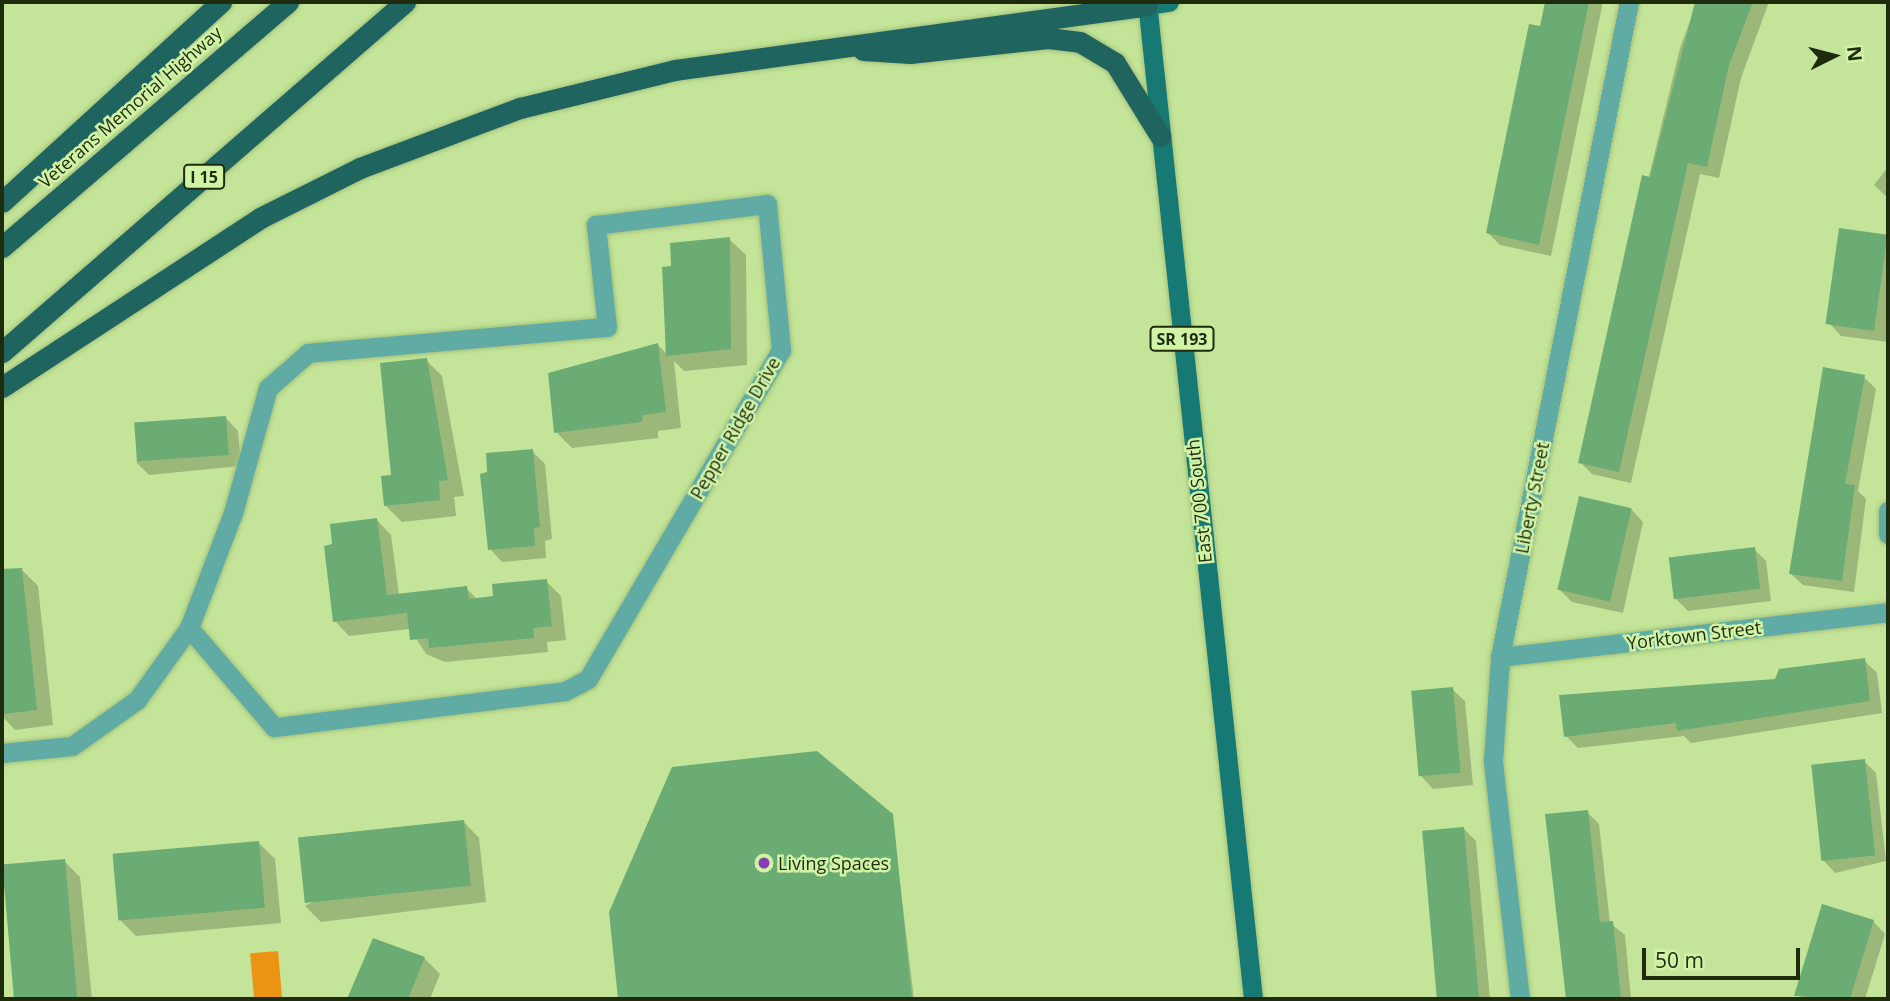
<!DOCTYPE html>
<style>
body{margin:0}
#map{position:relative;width:1890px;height:1001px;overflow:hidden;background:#c4e599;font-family:"Open Sans",sans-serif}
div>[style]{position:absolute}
.green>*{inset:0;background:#eb9414;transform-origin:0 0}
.shadow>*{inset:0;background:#0003}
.building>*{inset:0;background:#6bac74;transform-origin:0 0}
.roads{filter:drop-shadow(0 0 2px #a3c07d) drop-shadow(0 0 2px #a3c07d)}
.minor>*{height:19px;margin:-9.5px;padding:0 9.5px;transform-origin:9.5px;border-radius:9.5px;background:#60aba4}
.primary>*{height:19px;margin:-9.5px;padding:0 9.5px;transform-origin:9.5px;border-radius:9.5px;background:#167973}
.motorway>*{height:21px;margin:-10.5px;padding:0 10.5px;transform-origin:10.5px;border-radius:10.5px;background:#20645f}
.dots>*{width:19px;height:19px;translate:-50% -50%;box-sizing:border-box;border:4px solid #d1f3a6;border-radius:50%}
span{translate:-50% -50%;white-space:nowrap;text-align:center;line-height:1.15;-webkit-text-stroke:5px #d1f3a6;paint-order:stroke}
.shield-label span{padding:2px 5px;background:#d1f3a6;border:2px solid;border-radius:5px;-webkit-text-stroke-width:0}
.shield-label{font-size:16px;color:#1f2b0d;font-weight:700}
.street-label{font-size:18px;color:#1f2b0d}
.poi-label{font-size:18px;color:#1f2b0d}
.left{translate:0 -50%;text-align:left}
.frame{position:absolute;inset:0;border:4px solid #1f2b0d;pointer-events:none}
.north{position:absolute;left:1799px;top:21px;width:70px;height:70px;-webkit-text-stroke:5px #d1f3a6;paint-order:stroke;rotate:84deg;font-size:19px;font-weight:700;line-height:28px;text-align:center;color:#1f2b0d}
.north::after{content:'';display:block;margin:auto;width:24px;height:32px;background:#1f2b0d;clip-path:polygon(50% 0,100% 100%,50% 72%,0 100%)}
.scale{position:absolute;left:1642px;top:948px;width:158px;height:32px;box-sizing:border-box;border:4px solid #1f2b0d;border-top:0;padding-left:9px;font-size:21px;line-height:24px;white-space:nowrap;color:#1f2b0d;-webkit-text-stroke:5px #d1f3a6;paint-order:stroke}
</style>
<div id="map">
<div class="green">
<i style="left:278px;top:951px;width:48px;height:28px;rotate:85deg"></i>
</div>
<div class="shadow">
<i style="clip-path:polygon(1547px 2px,1603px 2px,1551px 256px,1500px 245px,1488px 233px)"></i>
<i style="clip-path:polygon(1697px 2px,1769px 2px,1741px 78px,1719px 178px,1700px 174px,1631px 483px,1592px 474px,1580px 462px,1680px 48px)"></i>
<i style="clip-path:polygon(1888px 167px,1888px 198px,1874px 185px)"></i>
<i style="clip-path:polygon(1840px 230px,1888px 237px,1888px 342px,1841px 336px,1829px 323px)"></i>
<i style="clip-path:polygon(729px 239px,746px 255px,747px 365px,684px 371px,674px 361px,681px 428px,658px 431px,658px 438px,572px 448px,556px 432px,658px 345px,668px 355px,673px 268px)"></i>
<i style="clip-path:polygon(426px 360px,442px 376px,464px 496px,454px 497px,456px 516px,402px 522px,385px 505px)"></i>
<i style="clip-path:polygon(1864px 377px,1876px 389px,1858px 491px,1866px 499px,1854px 592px,1803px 585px,1790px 573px)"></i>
<i style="clip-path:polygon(226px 418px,238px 431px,241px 466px,149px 475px,136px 462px)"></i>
<i style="clip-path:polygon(532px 451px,545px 464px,552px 539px,545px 541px,546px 558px,502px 562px,490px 549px)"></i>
<i style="clip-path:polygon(1631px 509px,1643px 522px,1623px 613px,1572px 602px,1560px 590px)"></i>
<i style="clip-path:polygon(377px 520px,391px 535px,399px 595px,466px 588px,478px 600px,546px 581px,561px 596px,566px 640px,547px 642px,548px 652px,445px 662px,426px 654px,410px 629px,349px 636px,335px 621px,334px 546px)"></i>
<i style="clip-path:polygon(1754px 549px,1766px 561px,1771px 601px,1688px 611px,1676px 599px)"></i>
<i style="clip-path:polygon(21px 569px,38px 586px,53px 725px,15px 730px,2px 716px,2px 571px)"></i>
<i style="clip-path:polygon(1864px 660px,1877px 673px,1882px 713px,1691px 743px,1684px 736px,1578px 748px,1566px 736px)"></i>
<i style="clip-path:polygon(1452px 689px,1465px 701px,1473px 785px,1433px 789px,1421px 776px)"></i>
<i style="clip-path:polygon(1864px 761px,1876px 773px,1886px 861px,1835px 873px,1823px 860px)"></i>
<i style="clip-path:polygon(1587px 812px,1599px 824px,1610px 923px,1625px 935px,1631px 999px,1568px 999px,1547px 816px)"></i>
<i style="clip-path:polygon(892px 816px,914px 999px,619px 999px,611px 912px)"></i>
<i style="clip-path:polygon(463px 821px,479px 838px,486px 902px,321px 922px,305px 906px)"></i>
<i style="clip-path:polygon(1464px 829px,1476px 841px,1490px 999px,1439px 999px,1424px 832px)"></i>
<i style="clip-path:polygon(259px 843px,275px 859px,281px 923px,136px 936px,120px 920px)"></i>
<i style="clip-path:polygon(64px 861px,80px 877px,92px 999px,15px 999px,3px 867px)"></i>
<i style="clip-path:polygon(1873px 921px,1885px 934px,1865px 999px,1799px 999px)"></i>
<i style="clip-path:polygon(374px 940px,424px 958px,440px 974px,430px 999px,349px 999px)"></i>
</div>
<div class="building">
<i style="clip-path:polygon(1545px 2px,1589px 2px,1539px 245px,1486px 233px,1529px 24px,1540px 26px)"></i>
<i style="clip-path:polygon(1695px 2px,1753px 2px,1729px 65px,1707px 167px,1688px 163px,1619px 472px,1578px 463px,1642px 175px,1650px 177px)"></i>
<i style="left:1839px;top:228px;width:49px;height:97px;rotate:8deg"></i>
<i style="clip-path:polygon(730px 237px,731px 349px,666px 356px,662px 267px,671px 266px,670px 243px)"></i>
<i style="clip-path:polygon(658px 343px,666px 412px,643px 415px,642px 422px,554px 433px,548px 373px)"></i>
<i style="clip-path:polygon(427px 358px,448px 480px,439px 481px,440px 500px,384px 506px,381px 476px,391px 475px,380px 363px)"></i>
<i style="clip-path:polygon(1823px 367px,1865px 375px,1845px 484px,1855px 485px,1842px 581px,1789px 574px)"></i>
<i style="left:226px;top:416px;width:39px;height:92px;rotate:86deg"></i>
<i style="clip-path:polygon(533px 449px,540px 527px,534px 528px,535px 546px,488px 550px,480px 474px,487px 472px,486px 453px)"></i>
<i style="left:1579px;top:496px;width:54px;height:96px;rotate:13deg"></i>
<i style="clip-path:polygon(377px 518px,387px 595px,467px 586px,469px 599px,493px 596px,492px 584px,547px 579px,552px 626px,533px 628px,534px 638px,429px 648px,428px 638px,410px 640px,407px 613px,333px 622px,324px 546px,332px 544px,330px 524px)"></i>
<i style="left:1755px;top:547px;width:42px;height:87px;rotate:83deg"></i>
<i style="clip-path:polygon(22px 568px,37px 710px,2px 714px,2px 569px)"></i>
<i style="clip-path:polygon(1865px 658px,1870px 701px,1677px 731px,1676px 723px,1564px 737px,1559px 695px,1775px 679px,1779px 669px)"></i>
<i style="left:1453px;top:687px;width:86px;height:42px;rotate:85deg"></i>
<i style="clip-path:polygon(817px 751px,893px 814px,912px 999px,618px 999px,609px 912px,672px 767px)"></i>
<i style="left:1865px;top:759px;width:97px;height:54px;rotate:84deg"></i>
<i style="clip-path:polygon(1588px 810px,1600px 922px,1613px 921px,1621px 999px,1566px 999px,1545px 814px)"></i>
<i style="left:464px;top:820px;width:66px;height:167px;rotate:84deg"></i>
<i style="left:1464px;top:827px;width:173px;height:42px;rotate:85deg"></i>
<i style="left:259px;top:841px;width:67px;height:147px;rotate:85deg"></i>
<i style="left:65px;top:859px;width:141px;height:63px;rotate:85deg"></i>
<i style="clip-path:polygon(1822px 904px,1874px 920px,1850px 999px,1794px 996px)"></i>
<i style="clip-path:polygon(373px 938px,425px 957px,408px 999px,347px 999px)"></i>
</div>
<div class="roads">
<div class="minor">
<i style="left:1888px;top:511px;width:23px;rotate:90deg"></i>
<i style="left:1500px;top:657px;width:391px;rotate:-6.6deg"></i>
<i style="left:2px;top:753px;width:70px;rotate:-5.7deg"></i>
<i style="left:72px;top:746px;width:80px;rotate:-35.3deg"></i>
<i style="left:137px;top:700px;width:89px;rotate:-54.2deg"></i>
<i style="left:189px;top:628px;width:123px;rotate:-69.1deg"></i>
<i style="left:233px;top:513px;width:130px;rotate:-74.4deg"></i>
<i style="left:268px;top:388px;width:53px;rotate:-41.2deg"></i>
<i style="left:308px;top:353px;width:300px;rotate:-5deg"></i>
<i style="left:607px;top:327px;width:103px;rotate:-96.2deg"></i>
<i style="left:596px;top:225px;width:172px;rotate:-7deg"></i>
<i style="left:767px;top:204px;width:147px;rotate:84.5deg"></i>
<i style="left:781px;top:350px;width:381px;rotate:120.4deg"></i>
<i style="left:588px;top:679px;width:26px;rotate:152deg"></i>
<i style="left:565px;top:691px;width:293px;rotate:172.9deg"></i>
<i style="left:274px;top:727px;width:130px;rotate:-130.6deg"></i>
<i style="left:1520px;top:999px;width:240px;rotate:-96.5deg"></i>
<i style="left:1493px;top:761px;width:104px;rotate:-86.1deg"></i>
<i style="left:1500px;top:657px;width:668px;rotate:-78.86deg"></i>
</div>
<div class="primary">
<i style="left:1147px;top:2px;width:1003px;rotate:83.93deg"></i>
<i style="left:1147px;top:5px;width:22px;rotate:-8deg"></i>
</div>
<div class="motorway">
<i style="left:863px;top:50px;width:47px;rotate:3.7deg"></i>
<i style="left:910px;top:53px;width:139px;rotate:-6.2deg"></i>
<i style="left:1048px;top:38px;width:32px;rotate:7deg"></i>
<i style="left:1080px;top:42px;width:41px;rotate:31deg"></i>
<i style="left:1115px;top:63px;width:86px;rotate:58.3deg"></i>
<i style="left:2px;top:202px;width:297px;rotate:-42.4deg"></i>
<i style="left:2px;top:247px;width:377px;rotate:-40.6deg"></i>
<i style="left:2px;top:352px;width:534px;rotate:-40.97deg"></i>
<i style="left:2px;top:387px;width:308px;rotate:-33.2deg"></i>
<i style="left:260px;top:218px;width:112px;rotate:-26.6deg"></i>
<i style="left:360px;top:168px;width:171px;rotate:-20.6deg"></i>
<i style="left:520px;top:108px;width:160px;rotate:-13.8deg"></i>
<i style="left:675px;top:70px;width:476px;rotate:-7.8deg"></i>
</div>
</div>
<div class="dots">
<i style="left:764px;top:863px;background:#823fb3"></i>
</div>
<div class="shield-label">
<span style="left:204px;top:177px">I 15</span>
<span style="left:1182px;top:339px">SR 193</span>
</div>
<div class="street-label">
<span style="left:130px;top:107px;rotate:-41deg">Veterans Memorial Highway</span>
<span style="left:735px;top:428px;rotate:-60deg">Pepper Ridge Drive</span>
<span style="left:1532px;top:498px;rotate:-79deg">Liberty Street</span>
<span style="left:1199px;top:501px;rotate:-96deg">East 700 South</span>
<span style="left:1694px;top:635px;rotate:-7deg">Yorktown Street</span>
</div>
<div class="poi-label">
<span class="left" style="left:778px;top:863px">Living Spaces</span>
</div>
<div class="frame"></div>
<div class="north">N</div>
<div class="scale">50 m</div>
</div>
